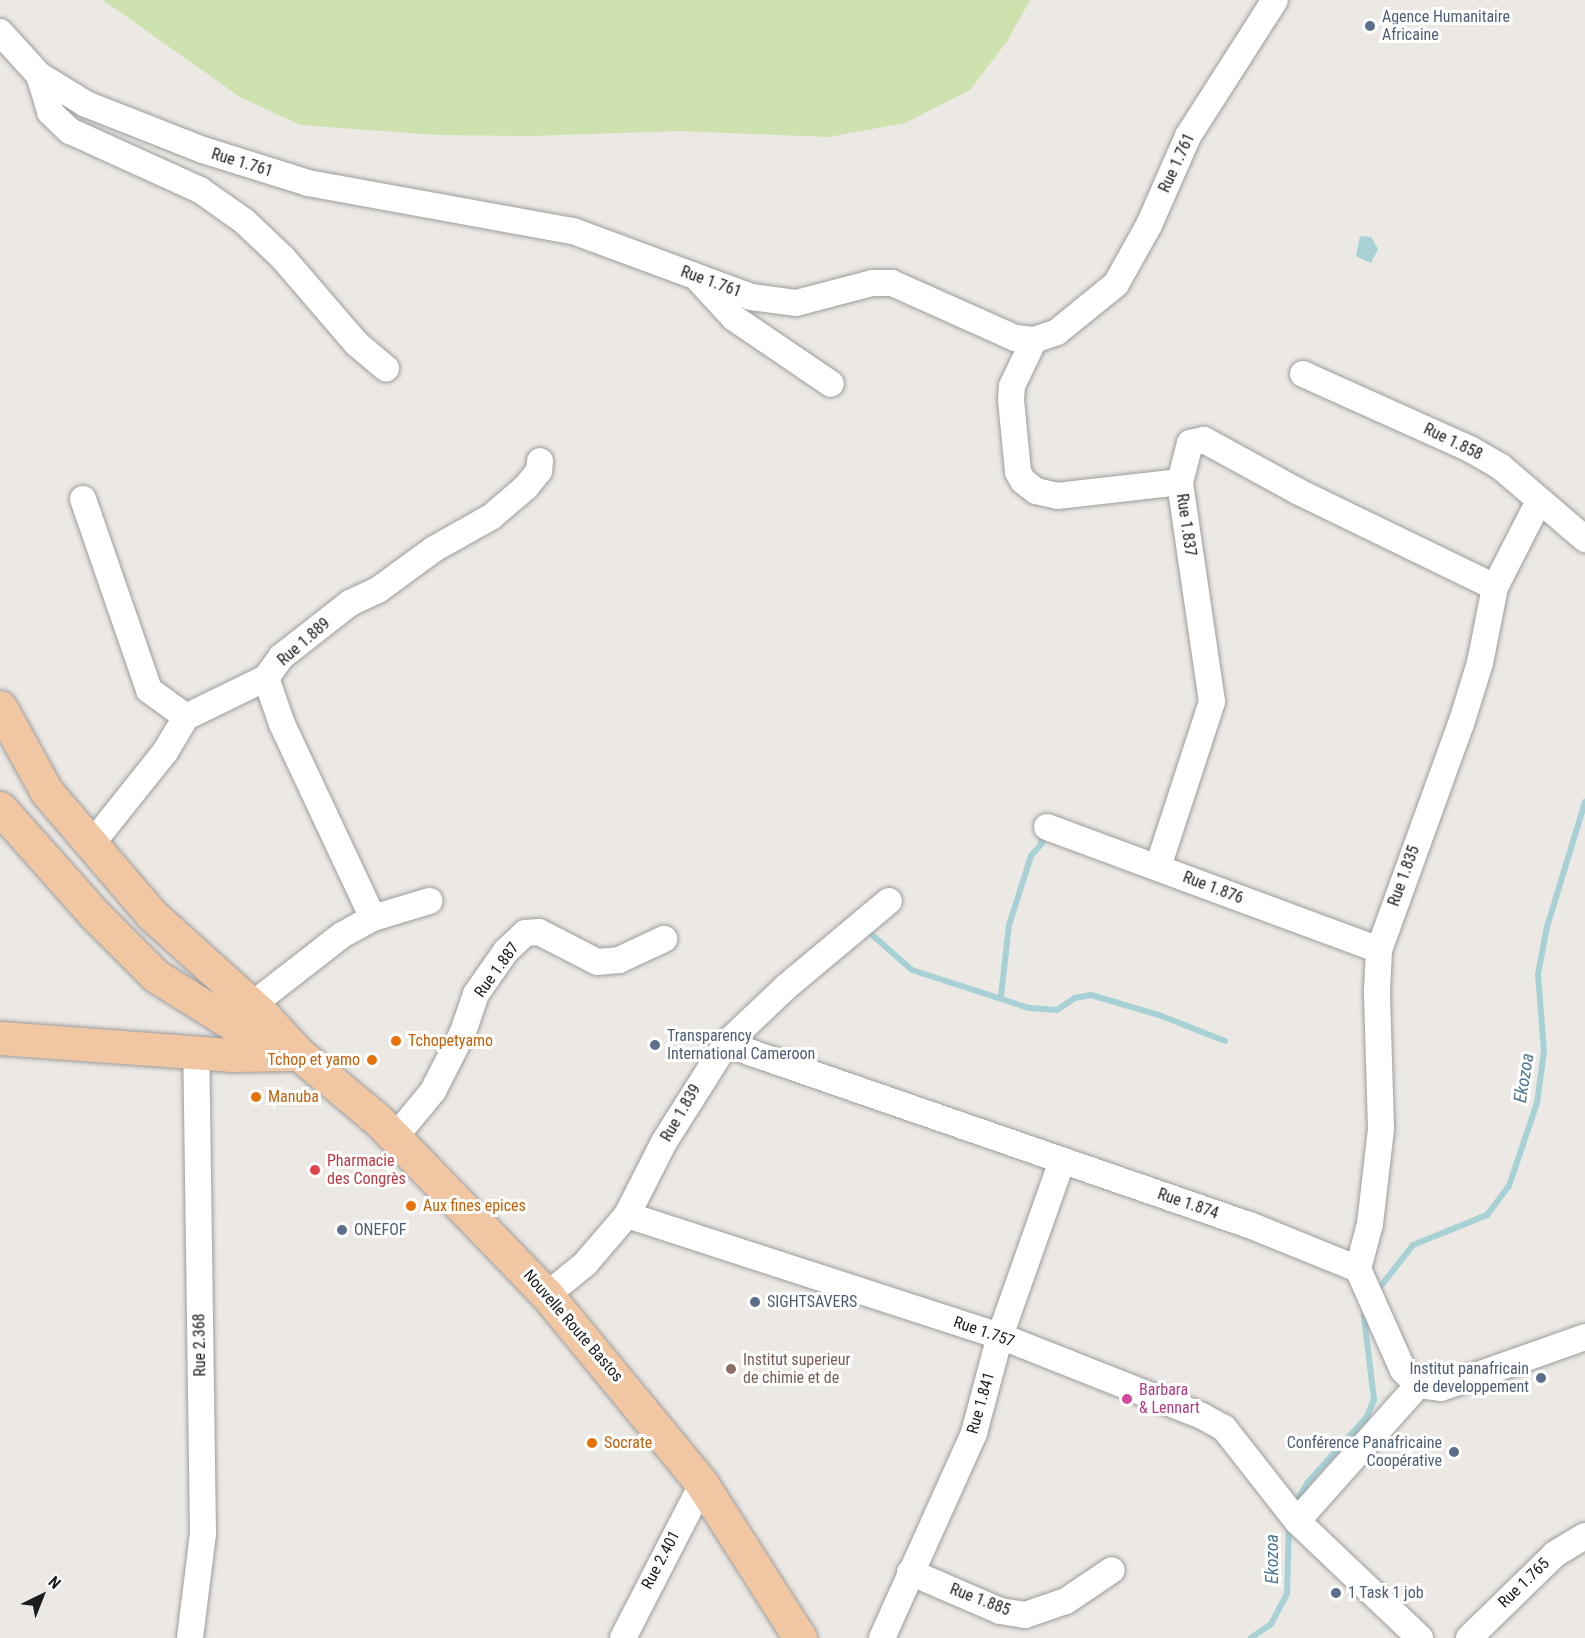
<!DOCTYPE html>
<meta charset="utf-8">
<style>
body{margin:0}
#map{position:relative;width:1585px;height:1638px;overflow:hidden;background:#ece8e3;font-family:"Roboto Condensed",sans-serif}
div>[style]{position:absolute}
.grass>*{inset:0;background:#cde2ae}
.water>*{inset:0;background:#a8d1d6}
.stream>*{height:6px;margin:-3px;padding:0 3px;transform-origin:3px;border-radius:3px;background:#a8d1d6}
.roads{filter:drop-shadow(0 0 2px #9d9d9d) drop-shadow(0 0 2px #9d9d9d)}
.minor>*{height:26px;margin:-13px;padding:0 13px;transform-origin:13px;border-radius:13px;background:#fff}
.major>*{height:33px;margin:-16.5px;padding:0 16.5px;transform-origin:16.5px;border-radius:16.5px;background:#f1c6a3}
.dots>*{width:16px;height:16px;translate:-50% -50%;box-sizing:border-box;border:3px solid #fff;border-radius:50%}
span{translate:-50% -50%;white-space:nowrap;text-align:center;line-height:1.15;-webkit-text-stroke:6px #fff;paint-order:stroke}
.service-label{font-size:16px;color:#4e5e75}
.left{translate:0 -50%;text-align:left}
.right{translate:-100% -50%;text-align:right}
.street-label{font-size:16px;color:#1c1c1c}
.food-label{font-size:16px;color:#c56008}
.health-label{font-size:16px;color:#be3a42}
.education-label{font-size:16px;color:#785e54}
.hotel-label{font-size:16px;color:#b23c85}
.water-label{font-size:18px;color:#4c7893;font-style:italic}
.north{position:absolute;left:12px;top:1566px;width:60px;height:60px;-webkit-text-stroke:4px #fff;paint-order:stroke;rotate:43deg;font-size:16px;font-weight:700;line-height:24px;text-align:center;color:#1c1c1c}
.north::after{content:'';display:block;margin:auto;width:21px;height:27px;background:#1c1c1c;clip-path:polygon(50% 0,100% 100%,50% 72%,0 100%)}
</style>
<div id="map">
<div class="grass">
<i style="clip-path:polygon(103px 0,1030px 0,1008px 40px,970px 90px,905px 123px,829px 137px,678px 131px,531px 136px,437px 135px,300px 125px,240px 97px)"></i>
</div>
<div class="water">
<i style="clip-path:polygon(1360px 236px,1371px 237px,1378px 249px,1371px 263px,1356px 256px)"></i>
</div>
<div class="stream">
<i style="left:870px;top:933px;width:56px;rotate:41.4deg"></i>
<i style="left:912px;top:970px;width:123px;rotate:18deg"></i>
<i style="left:1029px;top:1008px;width:28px;rotate:4deg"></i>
<i style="left:1057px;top:1010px;width:22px;rotate:-34deg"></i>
<i style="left:1075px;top:998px;width:16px;rotate:-11deg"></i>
<i style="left:1091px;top:995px;width:71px;rotate:16.4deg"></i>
<i style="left:1159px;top:1015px;width:71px;rotate:21.5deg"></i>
<i style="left:1001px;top:996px;width:71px;rotate:-83.6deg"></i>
<i style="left:1009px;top:925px;width:72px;rotate:-72.3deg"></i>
<i style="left:1031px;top:856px;width:17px;rotate:-50deg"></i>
<i style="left:1042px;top:843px;width:12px;rotate:-99deg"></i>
<i style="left:1377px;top:1291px;width:58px;rotate:-52deg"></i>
<i style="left:1413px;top:1245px;width:80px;rotate:-22.1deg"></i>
<i style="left:1487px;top:1215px;width:36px;rotate:-53deg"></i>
<i style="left:1509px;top:1186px;width:88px;rotate:-71.4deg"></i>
<i style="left:1537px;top:1103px;width:52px;rotate:-82.3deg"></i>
<i style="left:1544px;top:1051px;width:77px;rotate:-94.5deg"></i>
<i style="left:1538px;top:974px;width:48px;rotate:-79.2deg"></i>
<i style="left:1547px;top:927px;width:131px;rotate:-73.1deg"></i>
<i style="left:1294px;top:1506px;width:28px;rotate:-60deg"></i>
<i style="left:1308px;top:1482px;width:86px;rotate:-47.8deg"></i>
<i style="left:1366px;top:1418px;width:20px;rotate:-66deg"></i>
<i style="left:1374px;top:1400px;width:85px;rotate:-96.8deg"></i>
<i style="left:1251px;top:1638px;width:24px;rotate:-35deg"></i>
<i style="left:1271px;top:1624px;width:34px;rotate:-62deg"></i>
<i style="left:1287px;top:1594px;width:73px;rotate:-88.4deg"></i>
</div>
<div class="roads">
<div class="minor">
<i style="left:0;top:32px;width:58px;rotate:47.8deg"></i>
<i style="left:39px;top:75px;width:55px;rotate:31.7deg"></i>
<i style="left:86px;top:104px;width:126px;rotate:21.5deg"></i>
<i style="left:203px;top:150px;width:110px;rotate:17.4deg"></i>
<i style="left:308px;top:183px;width:269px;rotate:10.3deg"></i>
<i style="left:573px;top:231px;width:190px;rotate:20.3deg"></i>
<i style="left:751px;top:297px;width:45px;rotate:7.6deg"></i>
<i style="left:796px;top:303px;width:79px;rotate:-14.7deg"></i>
<i style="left:872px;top:283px;width:20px"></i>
<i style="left:892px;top:283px;width:135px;rotate:24.1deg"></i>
<i style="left:1015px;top:338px;width:19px;rotate:6deg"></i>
<i style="left:1034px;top:340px;width:24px;rotate:-19deg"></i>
<i style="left:1057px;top:332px;width:76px;rotate:-39.1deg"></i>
<i style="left:1116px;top:284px;width:68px;rotate:-60.8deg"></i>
<i style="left:1149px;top:225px;width:97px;rotate:-66.3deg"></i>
<i style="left:1188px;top:136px;width:161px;rotate:-57.4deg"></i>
<i style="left:39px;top:75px;width:39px;rotate:73deg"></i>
<i style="left:50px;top:112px;width:28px;rotate:44deg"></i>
<i style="left:70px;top:131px;width:143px;rotate:24.4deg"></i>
<i style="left:200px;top:190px;width:54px;rotate:35.2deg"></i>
<i style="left:244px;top:221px;width:54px;rotate:43.5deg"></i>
<i style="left:283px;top:258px;width:113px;rotate:49.3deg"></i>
<i style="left:357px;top:344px;width:38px;rotate:40deg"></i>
<i style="left:700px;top:281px;width:50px;rotate:47.4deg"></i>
<i style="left:734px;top:318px;width:117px;rotate:34.2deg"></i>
<i style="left:1034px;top:340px;width:51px;rotate:115.6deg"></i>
<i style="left:1012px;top:386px;width:14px;rotate:94deg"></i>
<i style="left:1011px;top:400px;width:72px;rotate:84.4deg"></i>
<i style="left:1018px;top:472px;width:10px;rotate:61deg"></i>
<i style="left:1023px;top:481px;width:16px;rotate:38deg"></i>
<i style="left:1036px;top:491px;width:22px;rotate:13deg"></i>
<i style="left:1057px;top:496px;width:124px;rotate:-6.5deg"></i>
<i style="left:1303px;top:374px;width:183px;rotate:24.2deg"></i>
<i style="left:1470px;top:449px;width:36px;rotate:30deg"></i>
<i style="left:1501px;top:467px;width:111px;rotate:40.6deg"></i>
<i style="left:83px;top:499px;width:202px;rotate:70.9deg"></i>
<i style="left:149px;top:690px;width:46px;rotate:36.1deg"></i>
<i style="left:266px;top:678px;width:49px;rotate:70.8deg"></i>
<i style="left:282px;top:724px;width:214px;rotate:64.9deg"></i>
<i style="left:1047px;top:827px;width:354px;rotate:20.3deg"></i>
<i style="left:90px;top:846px;width:120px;rotate:-51.4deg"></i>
<i style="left:165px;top:752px;width:41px;rotate:-59deg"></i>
<i style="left:186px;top:717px;width:89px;rotate:-26deg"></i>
<i style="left:266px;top:678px;width:26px;rotate:-54deg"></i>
<i style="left:281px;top:657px;width:88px;rotate:-38deg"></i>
<i style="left:350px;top:603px;width:31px;rotate:-25deg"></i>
<i style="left:378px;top:590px;width:69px;rotate:-36.2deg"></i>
<i style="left:434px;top:549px;width:65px;rotate:-29.3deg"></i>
<i style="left:491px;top:517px;width:46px;rotate:-40.6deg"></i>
<i style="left:526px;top:487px;width:21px;rotate:-51deg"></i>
<i style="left:539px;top:471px;width:10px;rotate:-84deg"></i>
<i style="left:1158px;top:867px;width:174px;rotate:-71.9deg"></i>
<i style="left:1212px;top:702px;width:222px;rotate:-98.3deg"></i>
<i style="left:1180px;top:482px;width:40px;rotate:-75.6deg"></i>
<i style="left:1190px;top:443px;width:14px;rotate:-12deg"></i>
<i style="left:1204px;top:440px;width:106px;rotate:28.7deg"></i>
<i style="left:1297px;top:491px;width:220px;rotate:25.9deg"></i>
<i style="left:252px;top:1005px;width:114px;rotate:-37.9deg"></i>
<i style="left:342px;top:935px;width:35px;rotate:-29deg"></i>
<i style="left:373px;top:918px;width:59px;rotate:-16.9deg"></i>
<i style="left:726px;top:1044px;width:557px;rotate:19.09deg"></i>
<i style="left:1252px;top:1226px;width:114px;rotate:22.1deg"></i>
<i style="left:1358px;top:1269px;width:111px;rotate:66deg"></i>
<i style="left:1403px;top:1370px;width:21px;rotate:45deg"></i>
<i style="left:1418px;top:1385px;width:23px;rotate:7deg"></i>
<i style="left:1441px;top:1388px;width:153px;rotate:-19.5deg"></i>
<i style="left:395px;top:1137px;width:60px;rotate:-50.4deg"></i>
<i style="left:433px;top:1091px;width:66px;rotate:-63deg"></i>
<i style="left:463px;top:1032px;width:40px;rotate:-71.1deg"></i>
<i style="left:476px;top:994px;width:52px;rotate:-55.1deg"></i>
<i style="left:506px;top:951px;width:26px;rotate:-43deg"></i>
<i style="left:525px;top:933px;width:14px;rotate:-4deg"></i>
<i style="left:539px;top:932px;width:65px;rotate:27.3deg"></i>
<i style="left:597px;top:962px;width:22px;rotate:-5deg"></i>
<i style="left:619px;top:960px;width:50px;rotate:-25deg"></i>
<i style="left:627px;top:1215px;width:392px;rotate:18deg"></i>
<i style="left:1000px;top:1336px;width:217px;rotate:21.6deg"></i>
<i style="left:1202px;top:1416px;width:25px;rotate:29deg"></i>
<i style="left:1224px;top:1428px;width:118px;rotate:51.9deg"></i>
<i style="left:1297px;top:1521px;width:170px;rotate:43.6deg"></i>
<i style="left:1358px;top:1269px;width:47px;rotate:-75.1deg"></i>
<i style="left:1370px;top:1224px;width:96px;rotate:-83.4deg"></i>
<i style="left:1381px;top:1129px;width:138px;rotate:-91.7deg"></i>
<i style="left:1377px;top:991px;width:41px;rotate:-87.2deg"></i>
<i style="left:1379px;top:950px;width:240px;rotate:-70.1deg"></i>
<i style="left:1461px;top:724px;width:64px;rotate:-72.7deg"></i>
<i style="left:1480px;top:663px;width:77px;rotate:-78.8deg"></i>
<i style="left:1495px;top:587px;width:97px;rotate:-62.9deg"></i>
<i style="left:547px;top:1295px;width:49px;rotate:-39.2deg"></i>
<i style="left:585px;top:1264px;width:65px;rotate:-49.4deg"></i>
<i style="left:627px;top:1215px;width:82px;rotate:-63.1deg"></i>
<i style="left:664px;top:1142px;width:116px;rotate:-57.7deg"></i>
<i style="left:726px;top:1044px;width:83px;rotate:-43.5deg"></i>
<i style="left:786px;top:987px;width:134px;rotate:-39.9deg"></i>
<i style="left:1297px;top:1521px;width:182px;rotate:-48.3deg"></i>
<i style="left:910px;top:1572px;width:98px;rotate:23.4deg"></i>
<i style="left:1000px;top:1611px;width:25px;rotate:9deg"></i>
<i style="left:1025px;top:1615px;width:43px;rotate:-18.9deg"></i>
<i style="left:1066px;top:1601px;width:55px;rotate:-34deg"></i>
<i style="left:190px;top:1638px;width:105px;rotate:-82.9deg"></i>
<i style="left:203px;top:1534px;width:482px;rotate:-90.8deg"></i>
<i style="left:623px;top:1638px;width:173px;rotate:-62.8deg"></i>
<i style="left:882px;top:1638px;width:225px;rotate:-65.8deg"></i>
<i style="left:974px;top:1433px;width:100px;rotate:-75deg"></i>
<i style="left:1000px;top:1336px;width:186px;rotate:-70.5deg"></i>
<i style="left:1469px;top:1638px;width:120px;rotate:-44.3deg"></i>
<i style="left:1555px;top:1554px;width:35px;rotate:-31deg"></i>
</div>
<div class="major">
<i style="left:0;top:707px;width:97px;rotate:61.1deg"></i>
<i style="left:47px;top:792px;width:162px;rotate:49.5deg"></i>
<i style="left:152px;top:915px;width:149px;rotate:42deg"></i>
<i style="left:263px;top:1015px;width:53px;rotate:47.3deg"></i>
<i style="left:299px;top:1054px;width:103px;rotate:39.9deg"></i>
<i style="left:378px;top:1120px;width:243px;rotate:46deg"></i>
<i style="left:547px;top:1295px;width:244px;rotate:50.6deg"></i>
<i style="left:702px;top:1484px;width:183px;rotate:57.5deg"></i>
<i style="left:0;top:808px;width:143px;rotate:48.4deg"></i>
<i style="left:95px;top:915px;width:86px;rotate:45deg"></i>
<i style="left:156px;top:976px;width:92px;rotate:32.1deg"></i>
<i style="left:234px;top:1025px;width:58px;rotate:23.5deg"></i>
<i style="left:0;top:1038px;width:231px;rotate:4.2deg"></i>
<i style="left:230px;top:1055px;width:61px;rotate:-0.9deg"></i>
</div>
</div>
<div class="dots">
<i style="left:1370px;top:26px;background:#5c6f8a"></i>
<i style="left:396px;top:1041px;background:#e8710a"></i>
<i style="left:655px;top:1045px;background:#5c6f8a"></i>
<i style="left:372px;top:1060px;background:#e8710a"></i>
<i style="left:256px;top:1097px;background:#e8710a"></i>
<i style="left:315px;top:1170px;background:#e0444e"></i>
<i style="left:411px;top:1206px;background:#e8710a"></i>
<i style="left:342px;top:1230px;background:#5c6f8a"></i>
<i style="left:755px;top:1302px;background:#5c6f8a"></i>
<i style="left:731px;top:1369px;background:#8d6e63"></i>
<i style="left:1541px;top:1378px;background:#5c6f8a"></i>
<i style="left:1127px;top:1399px;background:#d1479c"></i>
<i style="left:592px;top:1443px;background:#e8710a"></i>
<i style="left:1454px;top:1452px;background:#5c6f8a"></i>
<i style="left:1336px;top:1593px;background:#5c6f8a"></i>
</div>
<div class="service-label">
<span class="left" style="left:1382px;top:26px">Agence Humanitaire<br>Africaine</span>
<span class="left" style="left:667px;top:1045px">Transparency<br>International Cameroon</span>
<span class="left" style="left:354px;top:1230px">ONEFOF</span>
<span class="left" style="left:767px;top:1302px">SIGHTSAVERS</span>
<span class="right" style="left:1529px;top:1378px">Institut panafricain<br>de developpement</span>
<span class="right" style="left:1442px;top:1452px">Conférence Panafricaine<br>Coopérative</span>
<span class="left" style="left:1348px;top:1593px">1 Task 1 job</span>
</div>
<div class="street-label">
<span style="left:242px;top:163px;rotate:17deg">Rue 1.761</span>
<span style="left:1177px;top:163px;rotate:-65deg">Rue 1.761</span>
<span style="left:711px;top:282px;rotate:20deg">Rue 1.761</span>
<span style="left:1453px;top:442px;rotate:26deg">Rue 1.858</span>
<span style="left:1186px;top:525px;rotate:82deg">Rue 1.837</span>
<span style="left:304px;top:642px;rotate:-41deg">Rue 1.889</span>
<span style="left:1404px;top:876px;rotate:-70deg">Rue 1.835</span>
<span style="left:1213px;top:888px;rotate:21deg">Rue 1.876</span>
<span style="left:497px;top:970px;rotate:-54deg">Rue 1.887</span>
<span style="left:681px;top:1113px;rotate:-60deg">Rue 1.839</span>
<span style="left:1188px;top:1204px;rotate:19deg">Rue 1.874</span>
<span style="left:573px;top:1326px;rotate:49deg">Nouvelle Route Bastos</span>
<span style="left:984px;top:1332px;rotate:19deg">Rue 1.757</span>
<span style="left:200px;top:1345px;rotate:-91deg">Rue 2.368</span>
<span style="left:981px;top:1403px;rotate:-74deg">Rue 1.841</span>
<span style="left:661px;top:1560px;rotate:-62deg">Rue 2.401</span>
<span style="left:1524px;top:1583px;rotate:-44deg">Rue 1.765</span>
<span style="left:980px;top:1600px;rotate:21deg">Rue 1.885</span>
</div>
<div class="food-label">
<span class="left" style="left:408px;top:1041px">Tchopetyamo</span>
<span class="right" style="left:360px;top:1060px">Tchop et yamo</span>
<span class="left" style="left:268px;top:1097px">Manuba</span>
<span class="left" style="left:423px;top:1206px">Aux fines epices</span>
<span class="left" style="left:604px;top:1443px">Socrate</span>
</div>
<div class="health-label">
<span class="left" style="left:327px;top:1170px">Pharmacie<br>des Congrès</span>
</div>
<div class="education-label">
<span class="left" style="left:743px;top:1369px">Institut superieur<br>de chimie et de</span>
</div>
<div class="hotel-label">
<span class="left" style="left:1139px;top:1399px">Barbara<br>&amp; Lennart</span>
</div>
<div class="water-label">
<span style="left:1524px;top:1078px;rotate:-81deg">Ekozoa</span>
<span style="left:1272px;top:1559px;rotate:-90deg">Ekozoa</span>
</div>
<div class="north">N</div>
</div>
